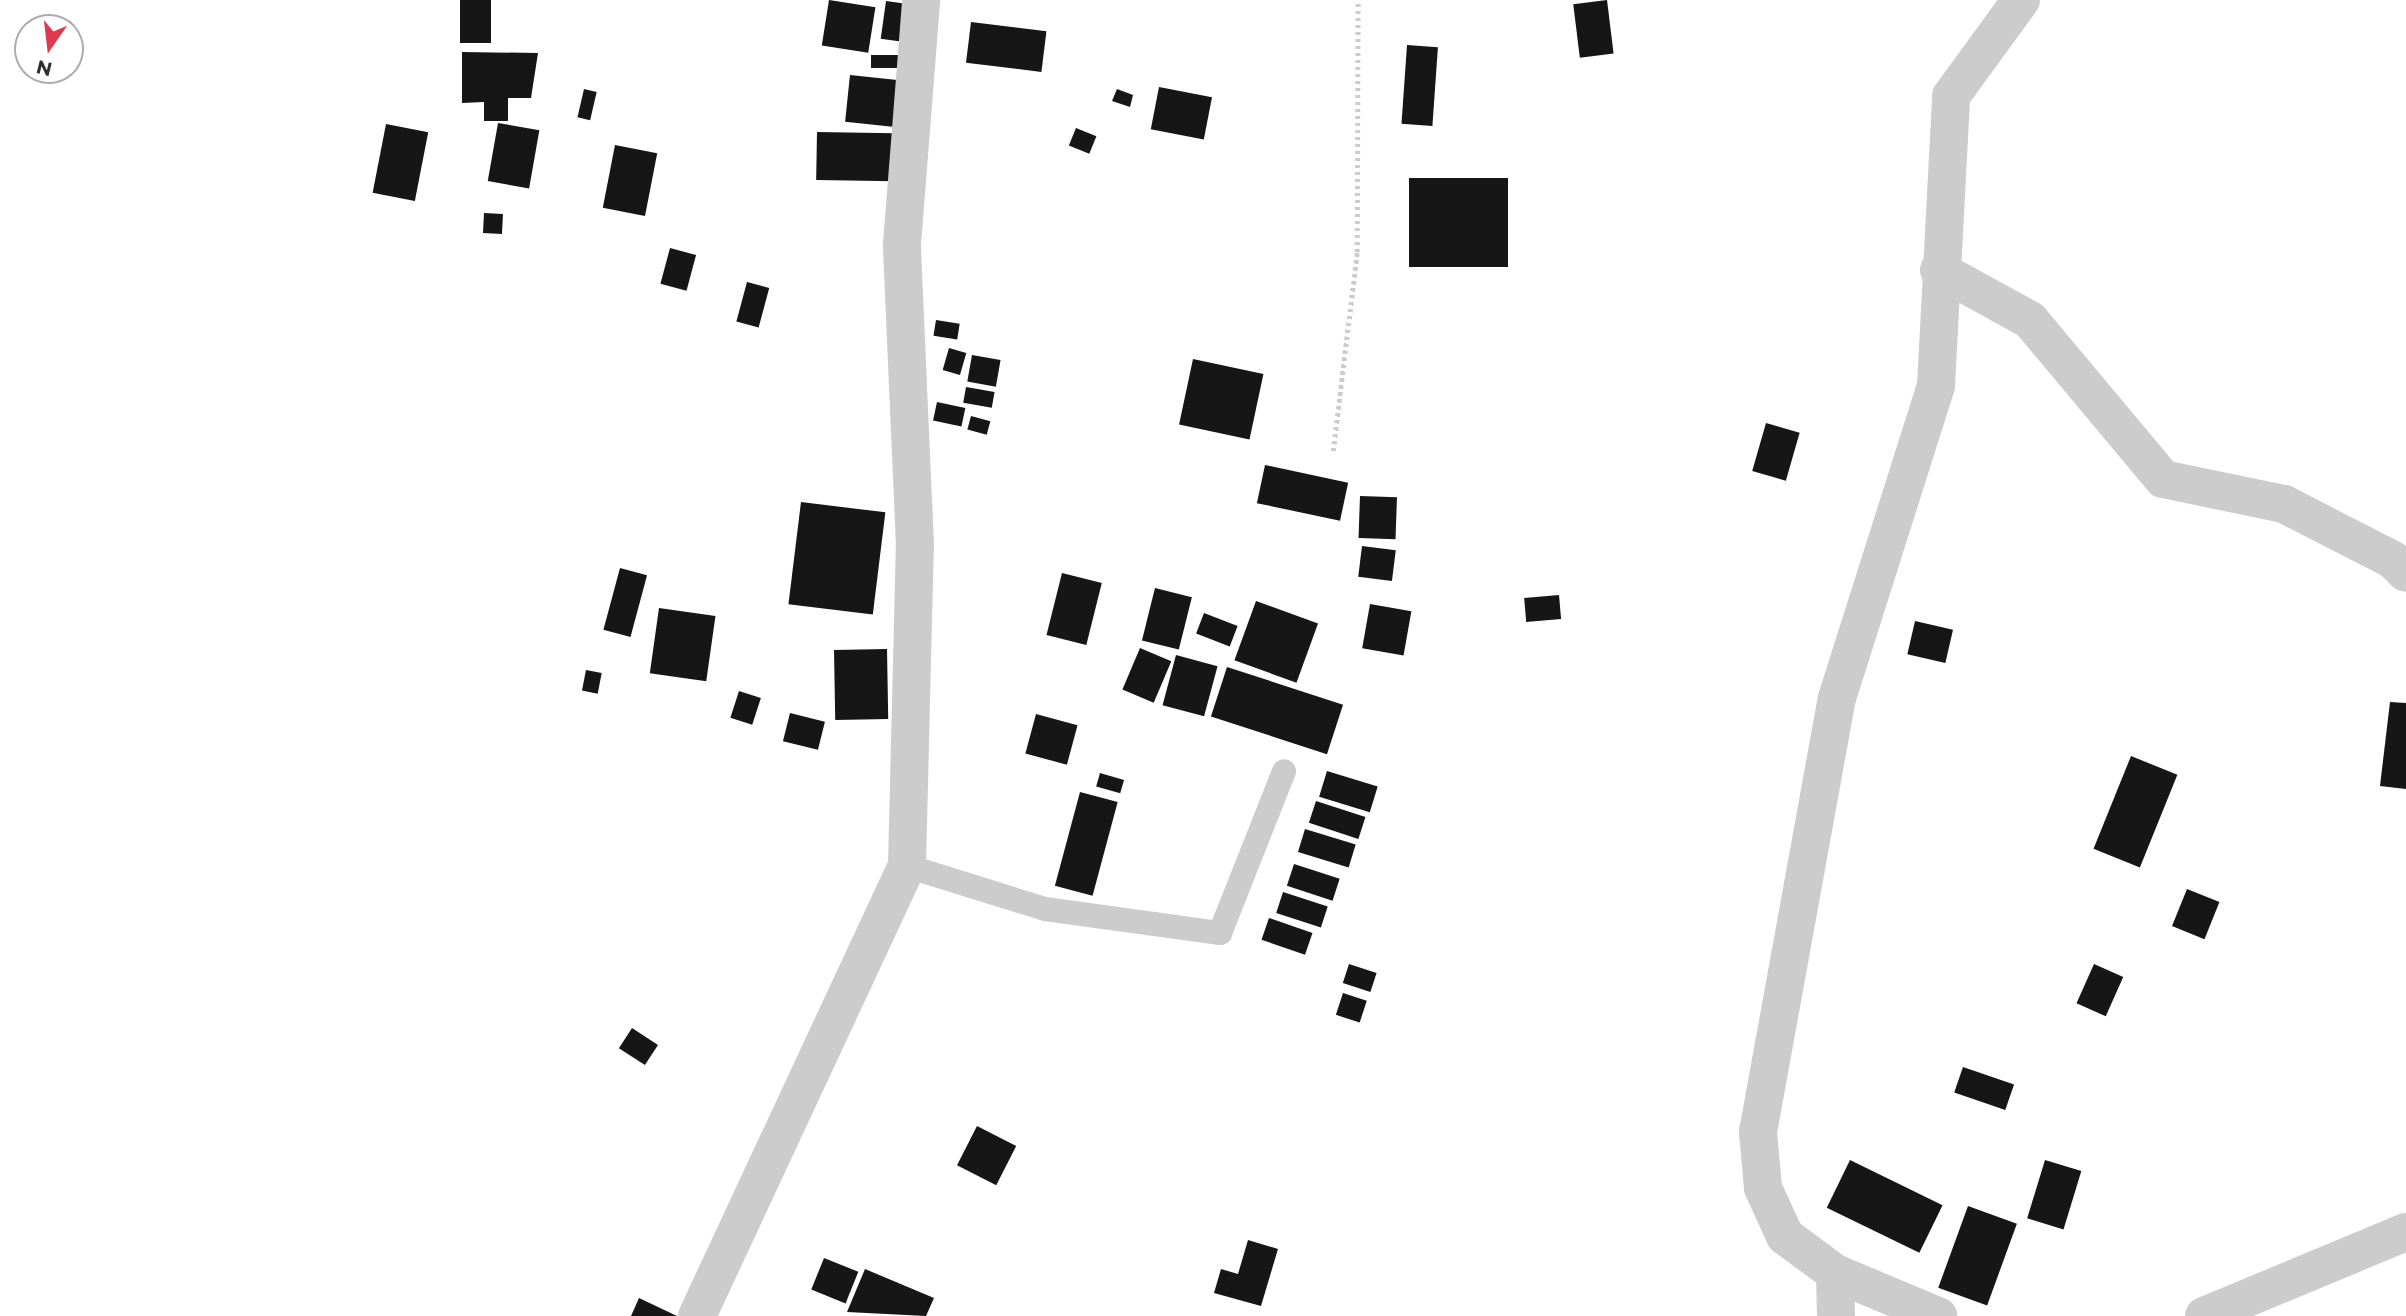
<!DOCTYPE html>
<html>
<head>
<meta charset="utf-8">
<style>
	body { margin:0 }
	#map { position:relative; width:2406px; height:1316px; overflow:hidden; background:#fff; font-family:Montserrat,sans-serif }
	div>[style] { position:absolute }
	.building>* { inset:0; background:#161616; transform-origin:0 0 }
	.path>* { height:4.5px; margin-top:-2.25px; transform-origin:0; background:repeating-linear-gradient(90deg,#ccc 0 3.5px,transparent 0 7px) }
	.lane>* { height:24px; margin:-12px; padding:0 12px; transform-origin:12px; border-radius:12px; background:#ccc }
	.street>* { height:38px; margin:-19px; padding:0 19px; transform-origin:19px; border-radius:19px; background:#ccc }
	span { translate:-50% -50%; white-space:nowrap; text-align:center; line-height:1.15; -webkit-text-stroke:7px #fff; paint-order:stroke }
	.north { position:absolute; left:14px; top:14px; width:70px; height:70px; box-sizing:border-box; background:#fff; border:2px solid #acacac; border-radius:50%; rotate:194deg; font-size:19px; font-weight:700; line-height:28px; text-align:center; color:#2f2f2f }
	.north::after { content:''; display:block; margin:auto; width:24px; height:32px; background:#dd3a50; clip-path:polygon(50% 0,100% 100%,50% 72%,0 100%) }
</style>
</head>
<body>
<div id="map">
	<div class="building">
		<div style="left:460px;top:0;width:31px;height:43px"></div>
		<div style="left:829px;top:0;width:47px;height:46px;rotate:9deg"></div>
		<div style="left:1607px;top:0;width:54px;height:34px;rotate:83deg"></div>
		<div style="left:886px;top:1px;width:22px;height:38px;rotate:8deg"></div>
		<div style="left:971px;top:22px;width:76px;height:41px;rotate:7deg"></div>
		<div style="left:1407px;top:45px;width:31px;height:79px;rotate:4deg"></div>
		<div style="clip-path:polygon(462px 52px,538px 53px,531px 98px,508px 98px,508px 121px,484px 121px,484px 102px,462px 103px)"></div>
		<div style="left:871px;top:55px;width:29px;height:13px"></div>
		<div style="left:850px;top:75px;width:50px;height:47px;rotate:6deg"></div>
		<div style="left:1159px;top:87px;width:54px;height:43px;rotate:11deg"></div>
		<div style="left:584px;top:89px;width:13px;height:29px;rotate:13deg"></div>
		<div style="clip-path:polygon(1117px 89px,1133px 95px,1130px 107px,1112px 101px)"></div>
		<div style="left:498px;top:123px;width:42px;height:59px;rotate:10deg"></div>
		<div style="left:386px;top:124px;width:43px;height:70px;rotate:11deg"></div>
		<div style="left:1076px;top:128px;width:22px;height:19px;rotate:22deg"></div>
		<div style="left:817px;top:132px;width:78px;height:48px;rotate:1deg"></div>
		<div style="left:615px;top:145px;width:43px;height:64px;rotate:11deg"></div>
		<div style="left:1409px;top:178px;width:99px;height:89px"></div>
		<div style="left:484px;top:213px;width:19px;height:20px;rotate:3deg"></div>
		<div style="left:670px;top:248px;width:27px;height:37px;rotate:15deg"></div>
		<div style="left:747px;top:282px;width:23px;height:41px;rotate:15deg"></div>
		<div style="left:936px;top:320px;width:24px;height:16px;rotate:9deg"></div>
		<div style="left:949px;top:348px;width:18px;height:23px;rotate:16deg"></div>
		<div style="left:972px;top:355px;width:29px;height:27px;rotate:10deg"></div>
		<div style="left:1193px;top:359px;width:72px;height:67px;rotate:12deg"></div>
		<div style="left:966px;top:387px;width:29px;height:16px;rotate:10deg"></div>
		<div style="left:937px;top:402px;width:29px;height:19px;rotate:12deg"></div>
		<div style="left:971px;top:416px;width:20px;height:14px;rotate:15deg"></div>
		<div style="left:1766px;top:423px;width:35px;height:50px;rotate:16deg"></div>
		<div style="left:1265px;top:465px;width:85px;height:39px;rotate:12deg"></div>
		<div style="left:1360px;top:496px;width:37px;height:42px;rotate:2deg"></div>
		<div style="left:801px;top:502px;width:85px;height:103px;rotate:7deg"></div>
		<div style="left:1362px;top:546px;width:34px;height:31px;rotate:7deg"></div>
		<div style="left:620px;top:568px;width:28px;height:64px;rotate:15deg"></div>
		<div style="left:1062px;top:573px;width:41px;height:64px;rotate:14deg"></div>
		<div style="left:1155px;top:588px;width:38px;height:54px;rotate:14deg"></div>
		<div style="left:1559px;top:595px;width:24px;height:35px;rotate:85deg"></div>
		<div style="left:1256px;top:601px;width:66px;height:63px;rotate:20deg"></div>
		<div style="left:1370px;top:604px;width:42px;height:45px;rotate:10deg"></div>
		<div style="left:659px;top:608px;width:57px;height:66px;rotate:8deg"></div>
		<div style="left:1204px;top:613px;width:36px;height:22px;rotate:21deg"></div>
		<div style="left:1915px;top:621px;width:39px;height:34px;rotate:13deg"></div>
		<div style="left:1140px;top:648px;width:34px;height:45px;rotate:23deg"></div>
		<div style="left:887px;top:649px;width:70px;height:53px;rotate:89deg"></div>
		<div style="left:1176px;top:655px;width:43px;height:52px;rotate:15deg"></div>
		<div style="left:1227px;top:667px;width:122px;height:52px;rotate:18deg"></div>
		<div style="left:586px;top:670px;width:16px;height:21px;rotate:11deg"></div>
		<div style="left:739px;top:691px;width:23px;height:28px;rotate:18deg"></div>
		<div style="clip-path:polygon(2390px 702px,2406px 703px,2406px 789px,2380px 786px)"></div>
		<div style="left:790px;top:713px;width:36px;height:29px;rotate:14deg"></div>
		<div style="left:1036px;top:714px;width:43px;height:41px;rotate:15deg"></div>
		<div style="left:2131px;top:756px;width:50px;height:100px;rotate:22deg"></div>
		<div style="left:1327px;top:771px;width:53px;height:27px;rotate:17deg"></div>
		<div style="left:1100px;top:773px;width:25px;height:14px;rotate:16deg"></div>
		<div style="left:1080px;top:792px;width:39px;height:97px;rotate:15deg"></div>
		<div style="left:1316px;top:801px;width:52px;height:23px;rotate:18deg"></div>
		<div style="left:1305px;top:829px;width:53px;height:24px;rotate:17deg"></div>
		<div style="left:1294px;top:864px;width:48px;height:23px;rotate:18deg"></div>
		<div style="left:2187px;top:889px;width:35px;height:40px;rotate:22deg"></div>
		<div style="left:1283px;top:892px;width:47px;height:22px;rotate:18deg"></div>
		<div style="left:1269px;top:918px;width:46px;height:23px;rotate:19deg"></div>
		<div style="left:1349px;top:964px;width:29px;height:20px;rotate:18deg"></div>
		<div style="left:2094px;top:964px;width:32px;height:43px;rotate:24deg"></div>
		<div style="left:1343px;top:993px;width:25px;height:23px;rotate:18deg"></div>
		<div style="left:632px;top:1028px;width:31px;height:24px;rotate:33deg"></div>
		<div style="left:1963px;top:1067px;width:54px;height:27px;rotate:19deg"></div>
		<div style="left:977px;top:1126px;width:44px;height:44px;rotate:27deg"></div>
		<div style="left:1850px;top:1160px;width:103px;height:53px;rotate:26deg"></div>
		<div style="left:2045px;top:1160px;width:38px;height:61px;rotate:17deg"></div>
		<div style="left:1968px;top:1206px;width:52px;height:87px;rotate:20deg"></div>
		<div style="clip-path:polygon(1248px 1240px,1278px 1249px,1261px 1306px,1214px 1293px,1221px 1269px,1238px 1274px)"></div>
		<div style="left:824px;top:1258px;width:37px;height:34px;rotate:22deg"></div>
		<div style="clip-path:polygon(865px 1269px,934px 1298px,926px 1316px,847px 1312px)"></div>
		<div style="clip-path:polygon(639px 1298px,677px 1316px,631px 1316px)"></div>
	</div>
	<div class="path">
		<div style="left:1333px;top:451px;width:200px;rotate:-83.1deg"></div>
		<div style="left:1357px;top:252px;width:252px;rotate:-89.8deg"></div>
	</div>
	<div class="lane">
		<div style="left:907px;top:866px;width:145px;rotate:17.3deg"></div>
		<div style="left:1045px;top:909px;width:177px;rotate:7.8deg"></div>
		<div style="left:1220px;top:933px;width:174px;rotate:-68.4deg"></div>
	</div>
	<div class="street">
		<div style="left:1939px;top:270px;width:104px;rotate:28.8deg"></div>
		<div style="left:2030px;top:320px;width:207px;rotate:50.1deg"></div>
		<div style="left:2163px;top:479px;width:124px;rotate:11.7deg"></div>
		<div style="left:2284px;top:504px;width:123px;rotate:27.2deg"></div>
		<div style="left:2393px;top:560px;width:18px;rotate:45deg"></div>
		<div style="left:1835px;top:1273px;width:112px;rotate:22.7deg"></div>
		<div style="left:697px;top:1316px;width:497px;rotate:-65deg"></div>
		<div style="left:907px;top:866px;width:320px;rotate:-88.6deg"></div>
		<div style="left:915px;top:546px;width:302px;rotate:-92.5deg"></div>
		<div style="left:902px;top:244px;width:245px;rotate:-85.5deg"></div>
		<div style="left:1836px;top:1316px;width:43px;rotate:-91.3deg"></div>
		<div style="left:1835px;top:1273px;width:62px;rotate:-143.5deg"></div>
		<div style="left:1785px;top:1236px;width:53px;rotate:-114.6deg"></div>
		<div style="left:1763px;top:1188px;width:56px;rotate:-95.1deg"></div>
		<div style="left:1758px;top:1132px;width:441px;rotate:-79.7deg"></div>
		<div style="left:1837px;top:698px;width:327px;rotate:-72.4deg"></div>
		<div style="left:1936px;top:386px;width:290px;rotate:-87deg"></div>
		<div style="left:1951px;top:96px;width:119px;rotate:-53.9deg"></div>
		<div style="left:2204px;top:1316px;width:219px;rotate:-22.6deg"></div>
	</div>
	<div class="north">N</div>
</div>
</body>
</html>
